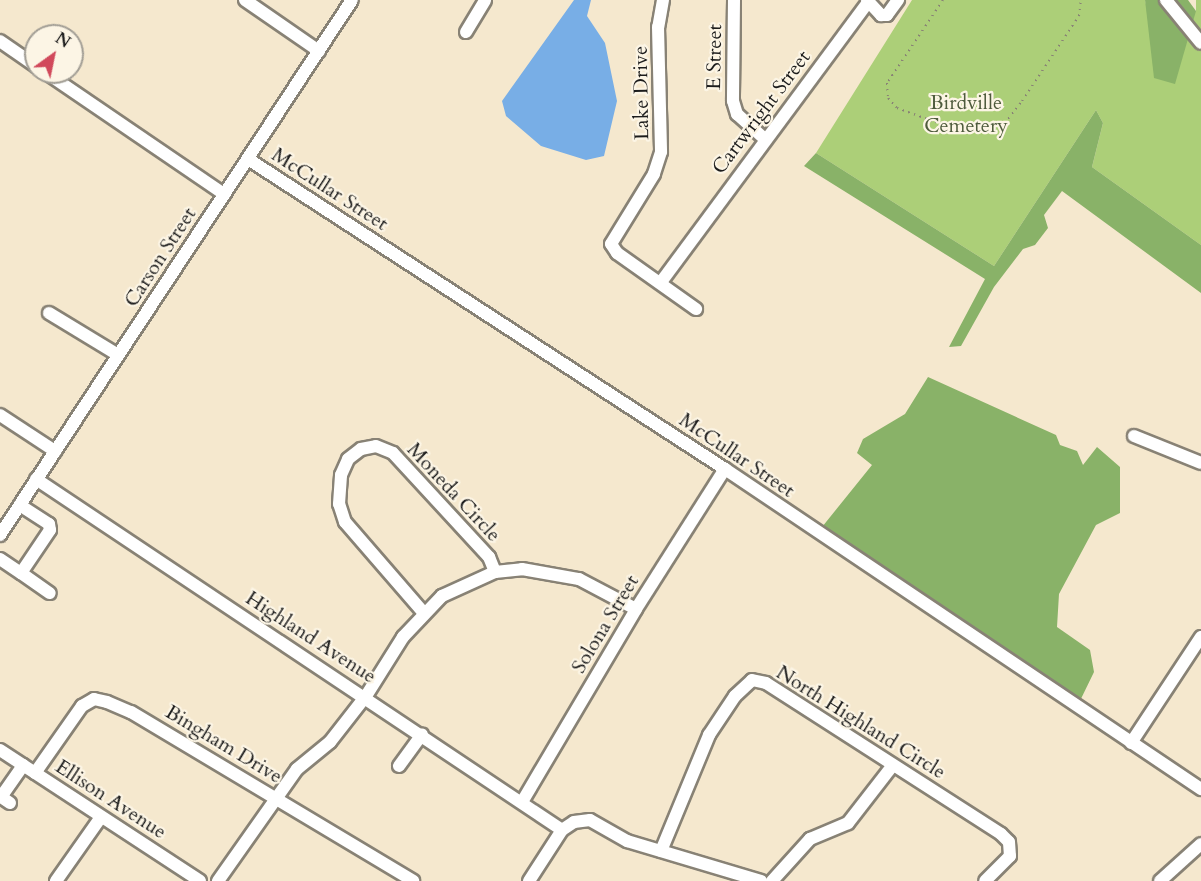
<!DOCTYPE html>
<html>
<head>
<meta charset="utf-8">
<style>
	body { margin:0 }
	#map { position:relative; width:1201px; height:881px; overflow:hidden; background:#f5e8ce; font-family:Cardo,serif }
	div>[style] { position:absolute }
	.green>* { inset:0; background:#accf78 }
	.forest>* { inset:0; background:#89b268 }
	.water>* { inset:0; background:#78aee6 }
	.path>* { height:2px; margin-top:-1px; transform-origin:0; background:repeating-linear-gradient(90deg,#888275 0 1.5px,transparent 0 6px) }
	.roads { filter:drop-shadow(2px 0 #888275) drop-shadow(-2px 0 #888275) drop-shadow(0 2px #888275) drop-shadow(0 -2px #888275) }
	.minor>* { height:12px; margin:-6px; padding:0 6px; transform-origin:6px; border-radius:6px; background:#fff }
	span { translate:-50% -50%; white-space:nowrap; text-align:center; line-height:1.15; -webkit-text-stroke:4.5px #fcf5e5; paint-order:stroke }
	.street-label { font-size:20px; color:#1c1c1c }
	.park-label { font-size:20px; color:#4e5b3c }
	.north { position:absolute; left:24px; top:24px; width:60px; height:60px; box-sizing:border-box; background:#fcf5e5; border:2px solid #a29e95; border-radius:50%; rotate:33deg; font-size:16px; font-weight:700; line-height:24px; text-align:center; color:#1c1c1c }
	.north::after { content:''; display:block; margin:auto; width:21px; height:27px; background:#d1495b; clip-path:polygon(50% 0,100% 100%,50% 72%,0 100%) }
</style>
</head>
<body>
<div id="map">
	<div class="green">
		<div style="clip-path:polygon(912px 0,1145px 0,1150px 22px,1196px 11px,1196px 0,1201px 0,1201px 245px,1092px 167px,1103px 123px,1096px 110px,994px 266px,816px 153px)"></div>
	</div>
	<div class="forest">
		<div style="clip-path:polygon(1145px 0,1188px 0,1196px 11px,1175px 84px,1154px 78px)"></div>
		<div style="clip-path:polygon(1096px 110px,1103px 123px,1092px 167px,1201px 245px,1201px 293px,1062px 191px,1044px 215px,1048px 228px,1035px 245px,1023px 249px,994px 287px,961px 346px,949px 347px,985px 279px,804px 166px,816px 153px,994px 266px)"></div>
		<div style="clip-path:polygon(928px 377px,1056px 435px,1060px 445px,1077px 451px,1083px 465px,1097px 447px,1120px 467px,1120px 513px,1096px 525px,1059px 594px,1057px 627px,1090px 650px,1094px 672px,1077px 707px,818px 532px,872px 465px,857px 453px,863px 439px,905px 414px)"></div>
	</div>
	<div class="water">
		<div style="clip-path:polygon(574px 0,591px 0,587px 16px,605px 43px,617px 101px,604px 156px,586px 160px,541px 146px,506px 116px,502px 101px)"></div>
	</div>
	<div class="path">
		<div style="left:943px;top:0;width:100px;rotate:124deg"></div>
		<div style="left:887px;top:83px;width:15px;rotate:86deg"></div>
		<div style="left:888px;top:98px;width:13px;rotate:48deg"></div>
		<div style="left:897px;top:108px;width:40px;rotate:20.2deg"></div>
		<div style="left:935px;top:122px;width:55px;rotate:10.5deg"></div>
		<div style="left:989px;top:132px;width:13px;rotate:-18deg"></div>
		<div style="left:1001px;top:128px;width:34px;rotate:-52deg"></div>
		<div style="left:1022px;top:101px;width:102px;rotate:-56.2deg"></div>
		<div style="left:1079px;top:16px;width:16px;rotate:-83deg"></div>
	</div>
	<div class="roads">
		<div class="minor">
			<div style="left:245px;top:0;width:90px;rotate:34.6deg"></div>
			<div style="left:663px;top:0;width:27px;rotate:100deg"></div>
			<div style="left:658px;top:27px;width:125px;rotate:88.6deg"></div>
			<div style="left:661px;top:152px;width:23px;rotate:108deg"></div>
			<div style="left:654px;top:174px;width:82px;rotate:121.6deg"></div>
			<div style="left:611px;top:244px;width:11px;rotate:56deg"></div>
			<div style="left:617px;top:253px;width:97px;rotate:35.3deg"></div>
			<div style="left:734px;top:0;width:101px;rotate:90.6deg"></div>
			<div style="left:733px;top:101px;width:14px;rotate:73deg"></div>
			<div style="left:737px;top:114px;width:36px;rotate:42deg"></div>
			<div style="left:867px;top:0;width:21px;rotate:47deg"></div>
			<div style="left:881px;top:15px;width:6px"></div>
			<div style="left:887px;top:15px;width:19px;rotate:-54deg"></div>
			<div style="left:1166px;top:0;width:55px;rotate:50.9deg"></div>
			<div style="left:466px;top:32px;width:37px;rotate:-59deg"></div>
			<div style="left:0;top:41px;width:44px;rotate:34.8deg"></div>
			<div style="left:45px;top:72px;width:217px;rotate:34.3deg"></div>
			<div style="left:248px;top:159px;width:569px;rotate:33.02deg"></div>
			<div style="left:725px;top:469px;width:574px;rotate:33.91deg"></div>
			<div style="left:661px;top:282px;width:348px;rotate:-53.5deg"></div>
			<div style="left:49px;top:313px;width:81px;rotate:31.3deg"></div>
			<div style="left:0;top:415px;width:66px;rotate:33.2deg"></div>
			<div style="left:1134px;top:436px;width:72px;rotate:21.9deg"></div>
			<div style="left:36px;top:479px;width:632px;rotate:33.72deg"></div>
			<div style="left:0;top:535px;width:640px;rotate:-56.66deg"></div>
			<div style="left:0;top:559px;width:25px;rotate:34deg"></div>
			<div style="left:21px;top:573px;width:52px;rotate:-56deg"></div>
			<div style="left:50px;top:530px;width:6px;rotate:-99deg"></div>
			<div style="left:49px;top:524px;width:35px;rotate:-147deg"></div>
			<div style="left:21px;top:573px;width:35px;rotate:35deg"></div>
			<div style="left:423px;top:612px;width:119px;rotate:-130.9deg"></div>
			<div style="left:345px;top:522px;width:19px;rotate:-108deg"></div>
			<div style="left:339px;top:504px;width:29px;rotate:-86deg"></div>
			<div style="left:341px;top:475px;width:17px;rotate:-66deg"></div>
			<div style="left:348px;top:459px;width:16px;rotate:-38deg"></div>
			<div style="left:361px;top:449px;width:15px;rotate:-11deg"></div>
			<div style="left:376px;top:446px;width:18px;rotate:22deg"></div>
			<div style="left:393px;top:453px;width:142px;rotate:47.3deg"></div>
			<div style="left:489px;top:557px;width:16px;rotate:68deg"></div>
			<div style="left:1131px;top:743px;width:127px;rotate:-56.6deg"></div>
			<div style="left:0;top:750px;width:239px;rotate:33.2deg"></div>
			<div style="left:399px;top:766px;width:39px;rotate:-54deg"></div>
			<div style="left:35px;top:773px;width:82px;rotate:-55deg"></div>
			<div style="left:82px;top:706px;width:14px;rotate:-30deg"></div>
			<div style="left:94px;top:699px;width:13px;rotate:13deg"></div>
			<div style="left:107px;top:702px;width:26px;rotate:23deg"></div>
			<div style="left:131px;top:712px;width:329px;rotate:30.9deg"></div>
			<div style="left:522px;top:802px;width:224px;rotate:-59.4deg"></div>
			<div style="left:636px;top:609px;width:166px;rotate:-57.6deg"></div>
			<div style="left:10px;top:803px;width:11px;rotate:-146deg"></div>
			<div style="left:1px;top:797px;width:39px;rotate:-55deg"></div>
			<div style="left:661px;top:851px;width:126px;rotate:-67.5deg"></div>
			<div style="left:709px;top:735px;width:47px;rotate:-56.3deg"></div>
			<div style="left:735px;top:696px;width:23px;rotate:-43deg"></div>
			<div style="left:752px;top:680px;width:14px;rotate:12deg"></div>
			<div style="left:766px;top:683px;width:279px;rotate:32.7deg"></div>
			<div style="left:1001px;top:834px;width:11px;rotate:45deg"></div>
			<div style="left:1009px;top:842px;width:14px;rotate:86deg"></div>
			<div style="left:1010px;top:856px;width:35px;rotate:135deg"></div>
			<div style="left:56px;top:881px;width:78px;rotate:-54.9deg"></div>
			<div style="left:218px;top:881px;width:137px;rotate:-54.8deg"></div>
			<div style="left:297px;top:769px;width:43px;rotate:-39.3deg"></div>
			<div style="left:330px;top:742px;width:58px;rotate:-52deg"></div>
			<div style="left:366px;top:696px;width:70px;rotate:-57.9deg"></div>
			<div style="left:403px;top:637px;width:57px;rotate:-46.4deg"></div>
			<div style="left:442px;top:596px;width:58px;rotate:-24.4deg"></div>
			<div style="left:495px;top:572px;width:27px;rotate:-6deg"></div>
			<div style="left:522px;top:569px;width:58px;rotate:10deg"></div>
			<div style="left:579px;top:579px;width:64px;rotate:27.8deg"></div>
			<div style="left:529px;top:881px;width:61px;rotate:-57.1deg"></div>
			<div style="left:562px;top:830px;width:14px;rotate:-34deg"></div>
			<div style="left:574px;top:822px;width:16px;rotate:-7deg"></div>
			<div style="left:590px;top:820px;width:43px;rotate:29.6deg"></div>
			<div style="left:627px;top:841px;width:140px;rotate:16.6deg"></div>
			<div style="left:772px;top:881px;width:57px;rotate:-47.9deg"></div>
			<div style="left:810px;top:839px;width:41px;rotate:-22.8deg"></div>
			<div style="left:848px;top:823px;width:73px;rotate:-52.2deg"></div>
			<div style="left:1160px;top:881px;width:55px;rotate:-42.1deg"></div>
		</div>
	</div>
	<div class="street-label">
		<span style="left:714px;top:57px;rotate:-89deg">E Street</span>
		<span style="left:641px;top:93px;rotate:-91deg">Lake Drive</span>
		<span style="left:761px;top:112px;rotate:-53deg">Cartwright Street</span>
		<span style="left:330px;top:189px;rotate:33deg">McCullar Street</span>
		<span style="left:160px;top:257px;rotate:-57deg">Carson Street</span>
		<span style="left:737px;top:455px;rotate:34deg">McCullar Street</span>
		<span style="left:454px;top:492px;rotate:47deg">Moneda Circle</span>
		<span style="left:605px;top:624px;rotate:-59deg">Solona Street</span>
		<span style="left:311px;top:637px;rotate:33deg">Highland Avenue</span>
		<span style="left:861px;top:722px;rotate:32deg">North Highland Circle</span>
		<span style="left:224px;top:744px;rotate:31deg">Bingham Drive</span>
		<span style="left:111px;top:799px;rotate:33deg">Ellison Avenue</span>
	</div>
	<div class="park-label">
		<span style="left:966px;top:114px">Birdville<br>Cemetery</span>
	</div>
	<div class="north">N</div>
</div>
</body>
</html>
